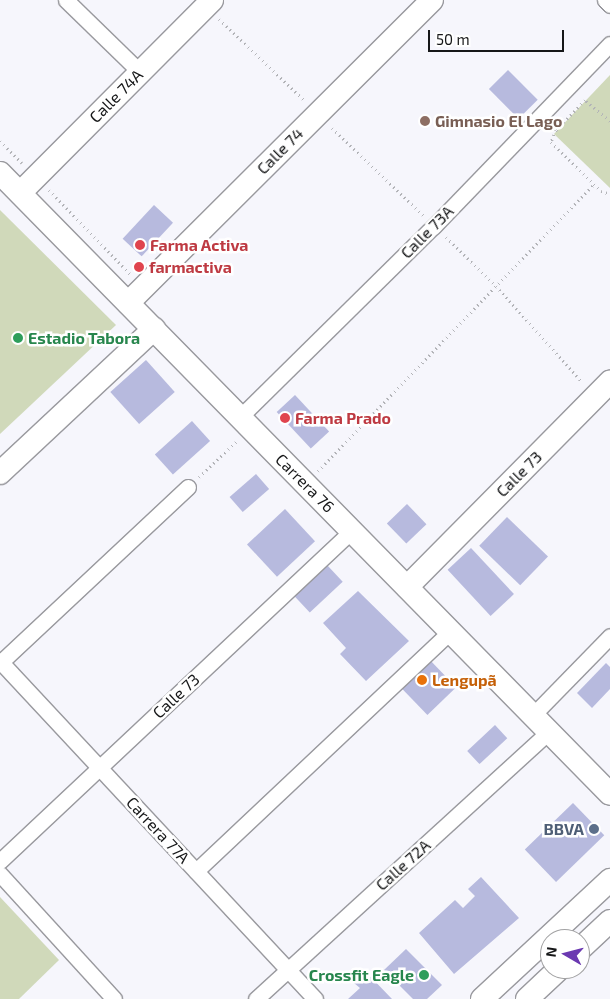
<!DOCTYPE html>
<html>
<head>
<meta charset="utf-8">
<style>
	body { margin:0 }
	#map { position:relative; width:610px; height:999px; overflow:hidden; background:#f6f6fc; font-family:"Exo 2",sans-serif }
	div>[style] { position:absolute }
	.green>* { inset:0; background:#d0d9ba }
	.building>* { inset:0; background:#b7bade; transform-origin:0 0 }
	.path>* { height:3px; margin-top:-1.5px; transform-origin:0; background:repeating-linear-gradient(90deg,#b2b3b7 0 1px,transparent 0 5px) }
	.roads { filter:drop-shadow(1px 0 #99999e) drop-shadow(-1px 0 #99999e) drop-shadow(0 1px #99999e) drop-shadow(0 -1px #99999e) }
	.street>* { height:15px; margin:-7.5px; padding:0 7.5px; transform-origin:7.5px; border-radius:7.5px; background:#fff }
	.secondary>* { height:22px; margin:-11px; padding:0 11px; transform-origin:11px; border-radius:11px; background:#fff }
	.dots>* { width:14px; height:14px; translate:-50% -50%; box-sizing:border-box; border:2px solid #fff; border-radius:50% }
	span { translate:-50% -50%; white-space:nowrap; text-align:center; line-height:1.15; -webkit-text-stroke:5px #fff; paint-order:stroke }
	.street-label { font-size:16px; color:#161718 }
	.education-label { font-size:16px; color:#785e54; font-weight:700 }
	.left { translate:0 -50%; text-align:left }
	.health-label { font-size:16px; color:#be3a42; font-weight:700 }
	.leisure-label { font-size:16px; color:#27864d; font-weight:700 }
	.right { translate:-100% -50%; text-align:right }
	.food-label { font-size:16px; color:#c56008; font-weight:700 }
	.service-label { font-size:16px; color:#4e5e75; font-weight:700 }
	.north { position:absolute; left:540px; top:929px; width:50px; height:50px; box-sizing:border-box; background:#fff; border:1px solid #a2a2a3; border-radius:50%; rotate:278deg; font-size:14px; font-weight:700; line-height:20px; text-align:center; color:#161718 }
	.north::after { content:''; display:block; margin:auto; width:18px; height:22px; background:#6b39b1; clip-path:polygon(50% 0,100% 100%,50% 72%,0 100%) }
	.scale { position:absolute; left:428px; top:30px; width:136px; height:22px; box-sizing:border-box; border:2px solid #161718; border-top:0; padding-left:6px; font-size:15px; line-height:18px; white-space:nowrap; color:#161718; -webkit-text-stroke:4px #fff; paint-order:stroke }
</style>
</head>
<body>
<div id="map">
	<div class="green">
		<div style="clip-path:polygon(610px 75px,610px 188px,554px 134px)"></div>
		<div style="clip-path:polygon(0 210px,116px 325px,0 434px)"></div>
		<div style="clip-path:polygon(0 897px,59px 960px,19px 999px,0 999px)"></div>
	</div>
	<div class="building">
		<div style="left:508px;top:70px;width:42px;height:27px;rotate:45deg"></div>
		<div style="left:154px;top:205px;width:26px;height:46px;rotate:43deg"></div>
		<div style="left:146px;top:360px;width:43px;height:48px;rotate:48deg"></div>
		<div style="left:295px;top:395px;width:50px;height:25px;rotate:47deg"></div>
		<div style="left:192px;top:421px;width:27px;height:50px;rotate:48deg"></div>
		<div style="left:256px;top:474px;width:20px;height:35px;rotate:49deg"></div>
		<div style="left:407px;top:504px;width:28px;height:28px;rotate:46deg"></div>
		<div style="left:285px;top:509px;width:44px;height:52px;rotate:47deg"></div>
		<div style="left:507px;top:517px;width:57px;height:40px;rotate:44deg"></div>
		<div style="left:471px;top:548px;width:63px;height:32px;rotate:47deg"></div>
		<div style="left:327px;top:565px;width:23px;height:45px;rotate:47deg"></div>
		<div style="clip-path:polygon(358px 591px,409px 641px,366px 681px,340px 654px,346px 648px,323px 623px)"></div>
		<div style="left:427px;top:657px;width:42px;height:40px;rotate:46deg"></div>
		<div style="clip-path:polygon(606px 663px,610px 667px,610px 689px,592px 708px,577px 693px)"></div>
		<div style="left:495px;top:725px;width:18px;height:38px;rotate:47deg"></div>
		<div style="left:573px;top:803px;width:45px;height:67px;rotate:46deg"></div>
		<div style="clip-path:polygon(481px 877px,519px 918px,454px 974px,419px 933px,455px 900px,463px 908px,475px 896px,468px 889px)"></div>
		<div style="clip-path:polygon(406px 949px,442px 985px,427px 999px,413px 999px,384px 970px)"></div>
		<div style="clip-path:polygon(366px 972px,392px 999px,348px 999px,360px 988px,354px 983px)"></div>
	</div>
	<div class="path">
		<div style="left:219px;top:19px;width:119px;rotate:43.6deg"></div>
		<div style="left:610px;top:121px;width:33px;rotate:-140deg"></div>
		<div style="left:585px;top:100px;width:42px;rotate:134deg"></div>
		<div style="left:556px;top:130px;width:13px;rotate:113deg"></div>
		<div style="left:551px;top:142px;width:70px;rotate:44.4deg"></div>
		<div style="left:601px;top:191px;width:9px;rotate:18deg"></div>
		<div style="left:332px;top:128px;width:126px;rotate:43.7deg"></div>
		<div style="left:0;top:141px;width:31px;rotate:45deg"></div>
		<div style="left:49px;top:190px;width:117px;rotate:46deg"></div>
		<div style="left:446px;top:237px;width:70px;rotate:44.4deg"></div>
		<div style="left:496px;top:286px;width:129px;rotate:48.1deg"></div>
		<div style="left:318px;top:471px;width:400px;rotate:-46.1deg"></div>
		<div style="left:199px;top:477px;width:52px;rotate:-43.5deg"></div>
	</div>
	<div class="roads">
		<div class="street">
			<div style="left:66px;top:0;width:103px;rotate:44.2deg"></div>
			<div style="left:605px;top:0;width:7px;rotate:45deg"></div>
			<div style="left:240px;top:417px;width:272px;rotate:-44.6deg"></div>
			<div style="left:434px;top:226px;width:253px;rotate:-46deg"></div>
			<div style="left:0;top:661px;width:462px;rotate:47deg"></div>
			<div style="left:1px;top:662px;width:256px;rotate:-43.1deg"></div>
			<div style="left:533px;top:715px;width:110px;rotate:-45.7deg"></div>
			<div style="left:0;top:861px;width:483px;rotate:-43.2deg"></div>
			<div style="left:196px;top:871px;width:350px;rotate:-43.3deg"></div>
			<div style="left:0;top:874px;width:169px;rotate:47.6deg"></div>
			<div style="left:256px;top:999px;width:397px;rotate:-42.4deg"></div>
		</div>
		<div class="secondary">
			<div style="left:0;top:173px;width:870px;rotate:45.51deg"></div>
			<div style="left:20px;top:193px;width:272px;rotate:-45.1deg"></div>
			<div style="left:128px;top:303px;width:429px;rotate:-44.9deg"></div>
			<div style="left:0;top:473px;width:211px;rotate:-43.1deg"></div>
			<div style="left:407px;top:587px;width:289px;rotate:-45.3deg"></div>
			<div style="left:580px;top:949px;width:41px;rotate:-43deg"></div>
			<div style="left:482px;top:999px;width:175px;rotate:-42.9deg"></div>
			<div style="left:527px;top:999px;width:44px;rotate:-43.2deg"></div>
		</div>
	</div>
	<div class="dots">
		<div style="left:425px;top:121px;background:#8d6e63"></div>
		<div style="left:140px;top:245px;background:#e0444e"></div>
		<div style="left:139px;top:267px;background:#e0444e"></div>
		<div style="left:18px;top:338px;background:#2e9e5b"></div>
		<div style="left:285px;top:418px;background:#e0444e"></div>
		<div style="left:422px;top:680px;background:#e8710a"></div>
		<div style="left:594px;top:829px;background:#5c6f8a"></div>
		<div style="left:424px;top:975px;background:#2e9e5b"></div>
	</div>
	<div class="street-label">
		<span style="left:116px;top:96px;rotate:-45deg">Calle 74A</span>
		<span style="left:280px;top:151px;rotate:-45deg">Calle 74</span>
		<span style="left:427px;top:232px;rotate:-45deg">Calle 73A</span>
		<span style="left:519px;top:474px;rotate:-45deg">Calle 73</span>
		<span style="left:305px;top:483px;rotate:45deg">Carrera 76</span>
		<span style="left:176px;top:696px;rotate:-43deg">Calle 73</span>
		<span style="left:158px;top:830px;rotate:47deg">Carrera 77A</span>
		<span style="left:403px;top:865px;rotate:-42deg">Calle 72A</span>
	</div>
	<div class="education-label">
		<span class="left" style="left:435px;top:121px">Gimnasio El Lago</span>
	</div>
	<div class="health-label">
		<span class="left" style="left:150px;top:245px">Farma Activa</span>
		<span class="left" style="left:149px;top:267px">farmactiva</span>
		<span class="left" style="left:295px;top:418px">Farma Prado</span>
	</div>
	<div class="leisure-label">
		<span class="left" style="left:28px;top:338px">Estadio Tabora</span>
		<span class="right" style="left:414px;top:975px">Crossfit Eagle</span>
	</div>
	<div class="food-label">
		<span class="left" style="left:432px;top:680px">Lengupã</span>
	</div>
	<div class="service-label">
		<span class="right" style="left:584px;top:829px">BBVA</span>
	</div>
	<div class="north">N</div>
	<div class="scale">50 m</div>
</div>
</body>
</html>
